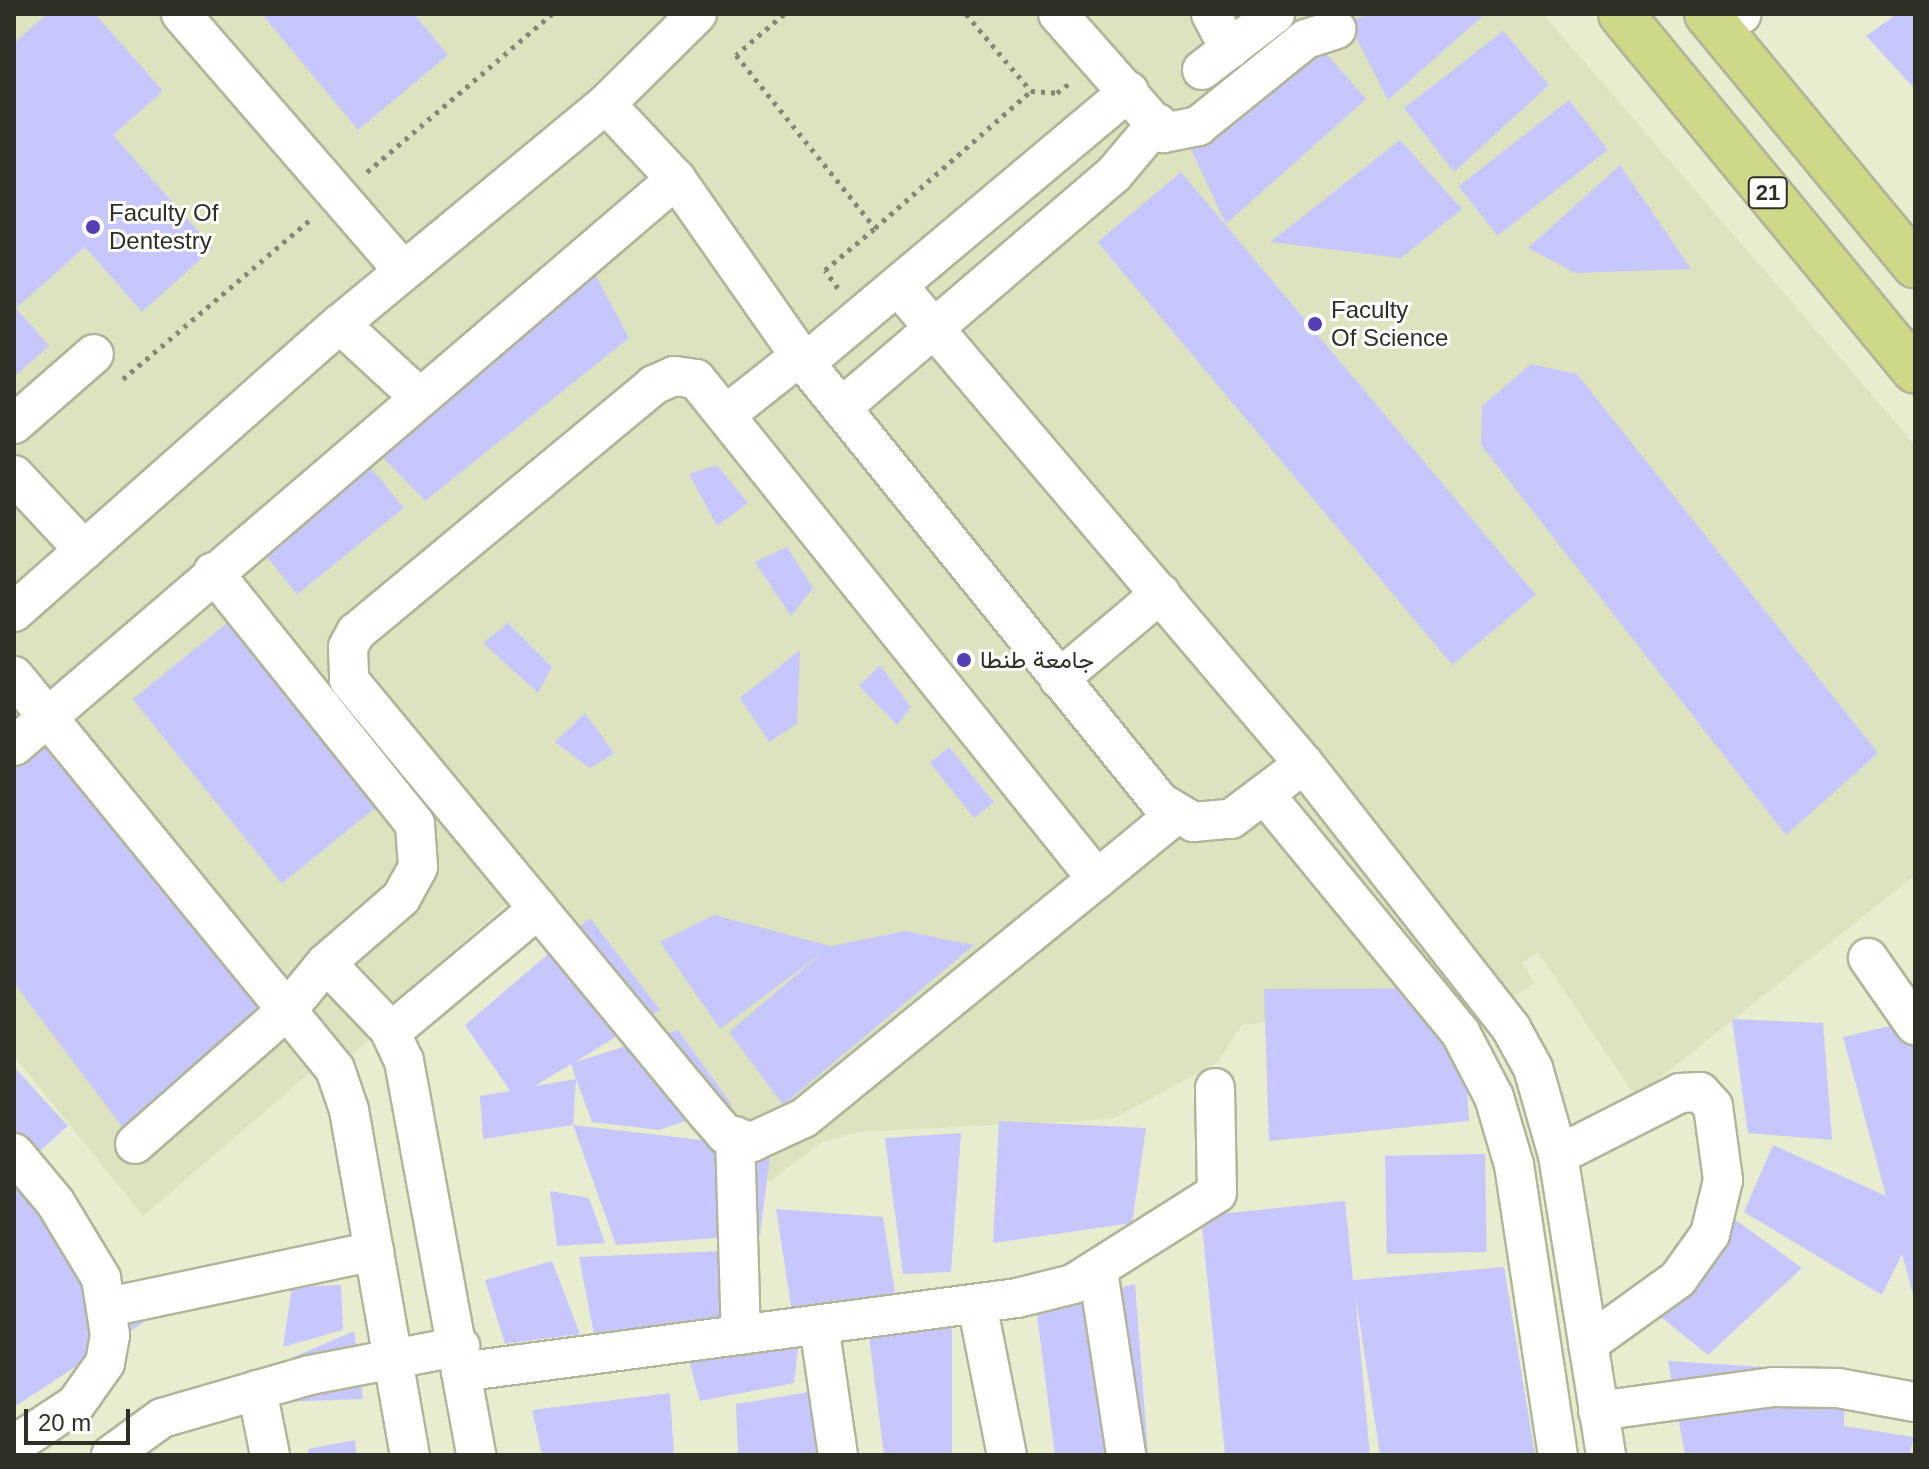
<!DOCTYPE html>
<html>
<head>
<meta charset="utf-8">
<style>
	body { margin:0 }
	#map { position:relative; width:1929px; height:1469px; overflow:hidden; background:#e8edcf; font-family:Arial,Vazirmatn,sans-serif }
	div>[style] { position:absolute }
	.built>* { inset:0; background:#dde3be }
	.building>* { inset:0; background:#c7c6fd; transform-origin:0 0 }
	.path>* { height:5px; margin-top:-2.5px; transform-origin:0; background:repeating-linear-gradient(90deg,#858874 0 4px,transparent 0 10px) }
	.roads { filter:drop-shadow(2px 0 #b1b599) drop-shadow(-2px 0 #b1b599) drop-shadow(0 2px #b1b599) drop-shadow(0 -2px #b1b599) }
	.minor>* { height:38px; margin:-19px; padding:0 19px; transform-origin:19px; border-radius:19px; background:#fff }
	.highway>* { height:44px; margin:-22px; padding:0 22px; transform-origin:22px; border-radius:22px; background:#ced887 }
	.dots>* { width:22px; height:22px; translate:-50% -50%; box-sizing:border-box; border:4px solid #fff; border-radius:50% }
	span { translate:-50% -50%; white-space:nowrap; text-align:center; line-height:1.15; -webkit-text-stroke:6px #fff; paint-order:stroke }
	.shield-label span { padding:2px 6px; background:#fff; border:2px solid; border-radius:6px; -webkit-text-stroke-width:0 }
	.shield-label { font-size:22px; color:#2f3025; font-weight:700 }
	.poi-label { font-size:24px; color:#2f3025 }
	.left { translate:0 -50%; text-align:left }
	.frame { position:absolute; inset:0; border:16px solid #2f3025; pointer-events:none }
	.scale { position:absolute; left:24px; top:1409px; width:106px; height:36px; box-sizing:border-box; border:4px solid #2f3025; border-top:0; padding-left:10px; font-size:24px; line-height:28px; white-space:nowrap; color:#2f3025; -webkit-text-stroke:6px #fff; paint-order:stroke }
</style>
</head>
<body>
<div id="map">
	<div class="built">
		<div style="clip-path:polygon(14px 14px,1543px 14px,1915px 445px,1915px 875px,1636px 1097px,1538px 952px,1522px 963px,1535px 983px,1455px 1036px,1322px 1016px,1242px 1025px,1217px 1063px,1112px 1119px,859px 1132px,822px 1142px,769px 1182px,732px 1129px,522px 890px,387px 1009px,394px 1019px,323px 1078px,313px 1070px,143px 1216px,14px 1056px)"></div>
	</div>
	<div class="building">
		<div style="clip-path:polygon(47px 14px,95px 14px,163px 91px,113px 135px,213px 248px,142px 312px,85px 247px,16px 308px,49px 346px,14px 377px,14px 43px)"></div>
		<div style="clip-path:polygon(262px 14px,414px 14px,448px 55px,358px 130px)"></div>
		<div style="clip-path:polygon(1366px 14px,1485px 14px,1388px 100px,1349px 23px)"></div>
		<div style="clip-path:polygon(1897px 14px,1915px 14px,1915px 89px,1866px 36px)"></div>
		<div style="clip-path:polygon(1305px 29px,1366px 99px,1226px 224px,1188px 143px)"></div>
		<div style="clip-path:polygon(1503px 31px,1549px 85px,1454px 172px,1404px 108px)"></div>
		<div style="left:1569px;top:100px;width:63px;height:140px;rotate:52deg"></div>
		<div style="clip-path:polygon(1400px 140px,1462px 209px,1401px 258px,1270px 242px)"></div>
		<div style="clip-path:polygon(1620px 165px,1691px 269px,1575px 273px,1528px 248px)"></div>
		<div style="left:1181px;top:172px;width:552px;height:109px;rotate:50deg"></div>
		<div style="clip-path:polygon(588px 261px,629px 338px,425px 501px,371px 445px)"></div>
		<div style="clip-path:polygon(1531px 364px,1577px 374px,1878px 753px,1786px 835px,1481px 445px,1482px 406px)"></div>
		<div style="left:364px;top:459px;width:63px;height:137px;rotate:51deg"></div>
		<div style="clip-path:polygon(717px 465px,748px 503px,717px 526px,689px 474px)"></div>
		<div style="clip-path:polygon(787px 547px,813px 588px,791px 616px,755px 562px)"></div>
		<div style="left:243px;top:610px;width:237px;height:142px;rotate:51deg"></div>
		<div style="clip-path:polygon(508px 623px,552px 667px,538px 693px,483px 643px)"></div>
		<div style="clip-path:polygon(800px 650px,797px 724px,769px 742px,740px 698px)"></div>
		<div style="clip-path:polygon(880px 665px,911px 707px,897px 725px,859px 686px)"></div>
		<div style="clip-path:polygon(585px 713px,614px 753px,590px 768px,555px 742px)"></div>
		<div style="clip-path:polygon(50px 722px,289px 1008px,135px 1144px,14px 983px,14px 752px)"></div>
		<div style="left:949px;top:747px;width:71px;height:25px;rotate:51deg"></div>
		<div style="clip-path:polygon(714px 915px,831px 946px,905px 931px,974px 945px,783px 1105px,729px 1032px,822px 953px,720px 1029px,660px 942px)"></div>
		<div style="clip-path:polygon(evenodd,590px 918px,660px 1010px,575px 1062px,678px 1030px,732px 1105px,659px 1130px,592px 1122px,576px 1079px,573px 1125px,771px 1148px,760px 1235px,616px 1245px,573px 1125px,483px 1139px,480px 1096px,510px 1091px,465px 1025px,590px 918px,571px 1064px,576px 1079px,535px 1086px,571px 1064px)"></div>
		<div style="clip-path:polygon(1461px 988px,1469px 1121px,1269px 1141px,1264px 989px)"></div>
		<div style="clip-path:polygon(1732px 1019px,1823px 1023px,1832px 1140px,1748px 1133px)"></div>
		<div style="clip-path:polygon(1915px 1020px,1915px 1297px,1914px 1298px,1902px 1254px,1882px 1295px,1744px 1212px,1773px 1145px,1886px 1196px,1843px 1037px)"></div>
		<div style="clip-path:polygon(14px 1067px,68px 1126px,14px 1174px)"></div>
		<div style="clip-path:polygon(999px 1121px,1146px 1128px,1132px 1223px,993px 1243px)"></div>
		<div style="clip-path:polygon(961px 1133px,951px 1272px,903px 1274px,885px 1138px)"></div>
		<div style="left:1485px;top:1154px;width:98px;height:100px;rotate:89deg"></div>
		<div style="clip-path:polygon(22px 1177px,144px 1322px,14px 1407px,14px 1186px)"></div>
		<div style="clip-path:polygon(550px 1191px,589px 1198px,605px 1243px,557px 1246px)"></div>
		<div style="clip-path:polygon(1345px 1201px,1353px 1280px,1504px 1267px,1535px 1455px,1380px 1455px,1355px 1292px,1370px 1455px,1225px 1455px,1201px 1216px)"></div>
		<div style="clip-path:polygon(776px 1209px,883px 1217px,895px 1293px,792px 1312px)"></div>
		<div style="clip-path:polygon(1726px 1213px,1802px 1268px,1708px 1355px,1662px 1318px)"></div>
		<div style="clip-path:polygon(747px 1250px,727px 1326px,595px 1340px,579px 1257px)"></div>
		<div style="clip-path:polygon(552px 1261px,580px 1334px,505px 1344px,485px 1280px)"></div>
		<div style="clip-path:polygon(1135px 1284px,1148px 1455px,1055px 1455px,1036px 1307px)"></div>
		<div style="clip-path:polygon(341px 1285px,343px 1330px,283px 1347px,292px 1287px)"></div>
		<div style="clip-path:polygon(952px 1328px,952px 1455px,884px 1455px,869px 1336px)"></div>
		<div style="clip-path:polygon(354px 1331px,363px 1399px,278px 1402px,275px 1365px)"></div>
		<div style="clip-path:polygon(799px 1339px,794px 1383px,700px 1401px,688px 1357px)"></div>
		<div style="clip-path:polygon(1668px 1361px,1845px 1372px,1844px 1426px,1914px 1437px,1909px 1455px,1685px 1455px)"></div>
		<div style="clip-path:polygon(815px 1391px,818px 1455px,738px 1455px,736px 1404px)"></div>
		<div style="clip-path:polygon(670px 1393px,674px 1455px,542px 1455px,532px 1410px)"></div>
		<div style="clip-path:polygon(355px 1440px,356px 1455px,308px 1455px,308px 1449px)"></div>
	</div>
	<div class="path">
		<div style="left:784px;top:14px;width:63px;rotate:139.5deg"></div>
		<div style="left:736px;top:55px;width:222px;rotate:51.2deg"></div>
		<div style="left:875px;top:228px;width:208px;rotate:-41.3deg"></div>
		<div style="left:966px;top:14px;width:101px;rotate:49.8deg"></div>
		<div style="left:1031px;top:91px;width:26px;rotate:4deg"></div>
		<div style="left:1057px;top:93px;width:16px;rotate:-38deg"></div>
		<div style="left:367px;top:172px;width:243px;rotate:-40.5deg"></div>
		<div style="left:838px;top:288px;width:22px;rotate:-126deg"></div>
		<div style="left:825px;top:270px;width:65px;rotate:-40deg"></div>
		<div style="left:123px;top:379px;width:245px;rotate:-40.4deg"></div>
	</div>
	<div class="roads">
		<div class="minor">
			<div style="left:181px;top:14px;width:340px;rotate:49.1deg"></div>
			<div style="left:1058px;top:14px;width:159px;rotate:48.6deg"></div>
			<div style="left:1163px;top:133px;width:36px;rotate:-11deg"></div>
			<div style="left:1198px;top:126px;width:139px;rotate:-38.9deg"></div>
			<div style="left:1306px;top:39px;width:32px;rotate:-18deg"></div>
			<div style="left:1211px;top:14px;width:40px;rotate:62deg"></div>
			<div style="left:1714px;top:23px;width:29px;rotate:-18deg"></div>
			<div style="left:1202px;top:70px;width:92px;rotate:-37.5deg"></div>
			<div style="left:606px;top:104px;width:103px;rotate:47deg"></div>
			<div style="left:676px;top:179px;width:225px;rotate:55deg"></div>
			<div style="left:805px;top:363px;width:565px;rotate:51.04deg"></div>
			<div style="left:1160px;top:802px;width:39px;rotate:31deg"></div>
			<div style="left:1193px;top:822px;width:38px;rotate:-5deg"></div>
			<div style="left:1231px;top:819px;width:91px;rotate:-37deg"></div>
			<div style="left:898px;top:286px;width:627px;rotate:49.66deg"></div>
			<div style="left:1304px;top:764px;width:335px;rotate:51.9deg"></div>
			<div style="left:1511px;top:1028px;width:46px;rotate:61.2deg"></div>
			<div style="left:1533px;top:1068px;width:91px;rotate:74deg"></div>
			<div style="left:1558px;top:1155px;width:304px;rotate:80.9deg"></div>
			<div style="left:340px;top:324px;width:108px;rotate:42.7deg"></div>
			<div style="left:805px;top:363px;width:423px;rotate:-40deg"></div>
			<div style="left:841px;top:408px;width:360px;rotate:-40.6deg"></div>
			<div style="left:1114px;top:174px;width:67px;rotate:-49.9deg"></div>
			<div style="left:728px;top:413px;width:92px;rotate:-38.4deg"></div>
			<div style="left:14px;top:424px;width:106px;rotate:-41.2deg"></div>
			<div style="left:14px;top:475px;width:103px;rotate:47deg"></div>
			<div style="left:14px;top:612px;width:435px;rotate:-41.5deg"></div>
			<div style="left:340px;top:324px;width:345px;rotate:-39.6deg"></div>
			<div style="left:606px;top:104px;width:128px;rotate:-44.7deg"></div>
			<div style="left:14px;top:676px;width:507px;rotate:50.76deg"></div>
			<div style="left:335px;top:1069px;width:43px;rotate:71.1deg"></div>
			<div style="left:349px;top:1110px;width:350px;rotate:80deg"></div>
			<div style="left:1059px;top:679px;width:133px;rotate:-40.1deg"></div>
			<div style="left:14px;top:746px;width:872px;rotate:-40.58deg"></div>
			<div style="left:1266px;top:796px;width:306px;rotate:50.6deg"></div>
			<div style="left:1460px;top:1032px;width:73px;rotate:62.4deg"></div>
			<div style="left:1494px;top:1097px;width:71px;rotate:73.6deg"></div>
			<div style="left:1514px;top:1165px;width:293px;rotate:81.4deg"></div>
			<div style="left:1097px;top:879px;width:641px;rotate:-128.73deg"></div>
			<div style="left:696px;top:379px;width:22px;rotate:-172deg"></div>
			<div style="left:674px;top:376px;width:22px;rotate:156deg"></div>
			<div style="left:654px;top:385px;width:387px;rotate:140.3deg"></div>
			<div style="left:356px;top:632px;width:17px;rotate:118deg"></div>
			<div style="left:348px;top:647px;width:33px;rotate:88deg"></div>
			<div style="left:349px;top:680px;width:562px;rotate:50.42deg"></div>
			<div style="left:707px;top:1113px;width:28px;rotate:49deg"></div>
			<div style="left:725px;top:1134px;width:28px;rotate:17deg"></div>
			<div style="left:752px;top:1142px;width:57px;rotate:-24.8deg"></div>
			<div style="left:804px;top:1118px;width:378px;rotate:-39.2deg"></div>
			<div style="left:1097px;top:879px;width:102px;rotate:-39.4deg"></div>
			<div style="left:1868px;top:958px;width:82px;rotate:55deg"></div>
			<div style="left:326px;top:963px;width:91px;rotate:46.3deg"></div>
			<div style="left:389px;top:1029px;width:35px;rotate:65deg"></div>
			<div style="left:404px;top:1061px;width:401px;rotate:79.6deg"></div>
			<div style="left:391px;top:1032px;width:192px;rotate:-39.9deg"></div>
			<div style="left:735px;top:1136px;width:199px;rotate:88.3deg"></div>
			<div style="left:135px;top:1144px;width:205px;rotate:-41.4deg"></div>
			<div style="left:289px;top:1008px;width:58px;rotate:-50.6deg"></div>
			<div style="left:326px;top:963px;width:99px;rotate:-40.9deg"></div>
			<div style="left:401px;top:898px;width:35px;rotate:-61deg"></div>
			<div style="left:418px;top:867px;width:43px;rotate:-94deg"></div>
			<div style="left:415px;top:824px;width:323px;rotate:-128.7deg"></div>
			<div style="left:14px;top:1153px;width:64px;rotate:50.1deg"></div>
			<div style="left:55px;top:1202px;width:89px;rotate:58.8deg"></div>
			<div style="left:101px;top:1278px;width:58px;rotate:81deg"></div>
			<div style="left:110px;top:1335px;width:28px;rotate:100deg"></div>
			<div style="left:105px;top:1363px;width:50px;rotate:125.3deg"></div>
			<div style="left:76px;top:1404px;width:74px;rotate:146.5deg"></div>
			<div style="left:1558px;top:1155px;width:137px;rotate:-26.9deg"></div>
			<div style="left:1680px;top:1093px;width:20px;rotate:-3deg"></div>
			<div style="left:1700px;top:1092px;width:19px;rotate:47deg"></div>
			<div style="left:1713px;top:1106px;width:75px;rotate:82.3deg"></div>
			<div style="left:1723px;top:1180px;width:56px;rotate:103.5deg"></div>
			<div style="left:1710px;top:1234px;width:55px;rotate:125.4deg"></div>
			<div style="left:1678px;top:1279px;width:111px;rotate:144.2deg"></div>
			<div style="left:1098px;top:1271px;width:186px;rotate:81.3deg"></div>
			<div style="left:977px;top:1304px;width:154px;rotate:78.8deg"></div>
			<div style="left:109px;top:1307px;width:271px;rotate:-11.9deg"></div>
			<div style="left:819px;top:1325px;width:131px;rotate:81.7deg"></div>
			<div style="left:461px;top:1372px;width:561px;rotate:-7.58deg"></div>
			<div style="left:1017px;top:1298px;width:58px;rotate:-14deg"></div>
			<div style="left:1073px;top:1284px;width:170px;rotate:-32.3deg"></div>
			<div style="left:1217px;top:1193px;width:105px;rotate:-91.1deg"></div>
			<div style="left:257px;top:1390px;width:66px;rotate:78.7deg"></div>
			<div style="left:1598px;top:1411px;width:177px;rotate:-7.8deg"></div>
			<div style="left:1773px;top:1387px;width:65px;rotate:0.9deg"></div>
			<div style="left:1838px;top:1388px;width:78px;rotate:10.3deg"></div>
			<div style="left:111px;top:1455px;width:63px;rotate:-36deg"></div>
			<div style="left:162px;top:1418px;width:154px;rotate:-16.2deg"></div>
			<div style="left:310px;top:1375px;width:153px;rotate:-10.9deg"></div>
		</div>
		<div class="highway">
			<div style="left:1621px;top:14px;width:462px;rotate:50.5deg"></div>
			<div style="left:1707px;top:14px;width:326px;rotate:50.4deg"></div>
		</div>
	</div>
	<div class="dots">
		<div style="left:93px;top:227px;background:#553fb7"></div>
		<div style="left:1315px;top:324px;background:#553fb7"></div>
		<div style="left:964px;top:660px;background:#553fb7"></div>
	</div>
	<div class="shield-label">
		<span style="left:1768px;top:193px">21</span>
	</div>
	<div class="poi-label">
		<span class="left" style="left:109px;top:227px">Faculty Of<br>Dentestry</span>
		<span class="left" style="left:1331px;top:324px">Faculty<br>Of Science</span>
		<span class="left" style="left:980px;top:660px">جامعة طنطا</span>
	</div>
	<div class="frame"></div>
	<div class="scale">20 m</div>
</div>
</body>
</html>
